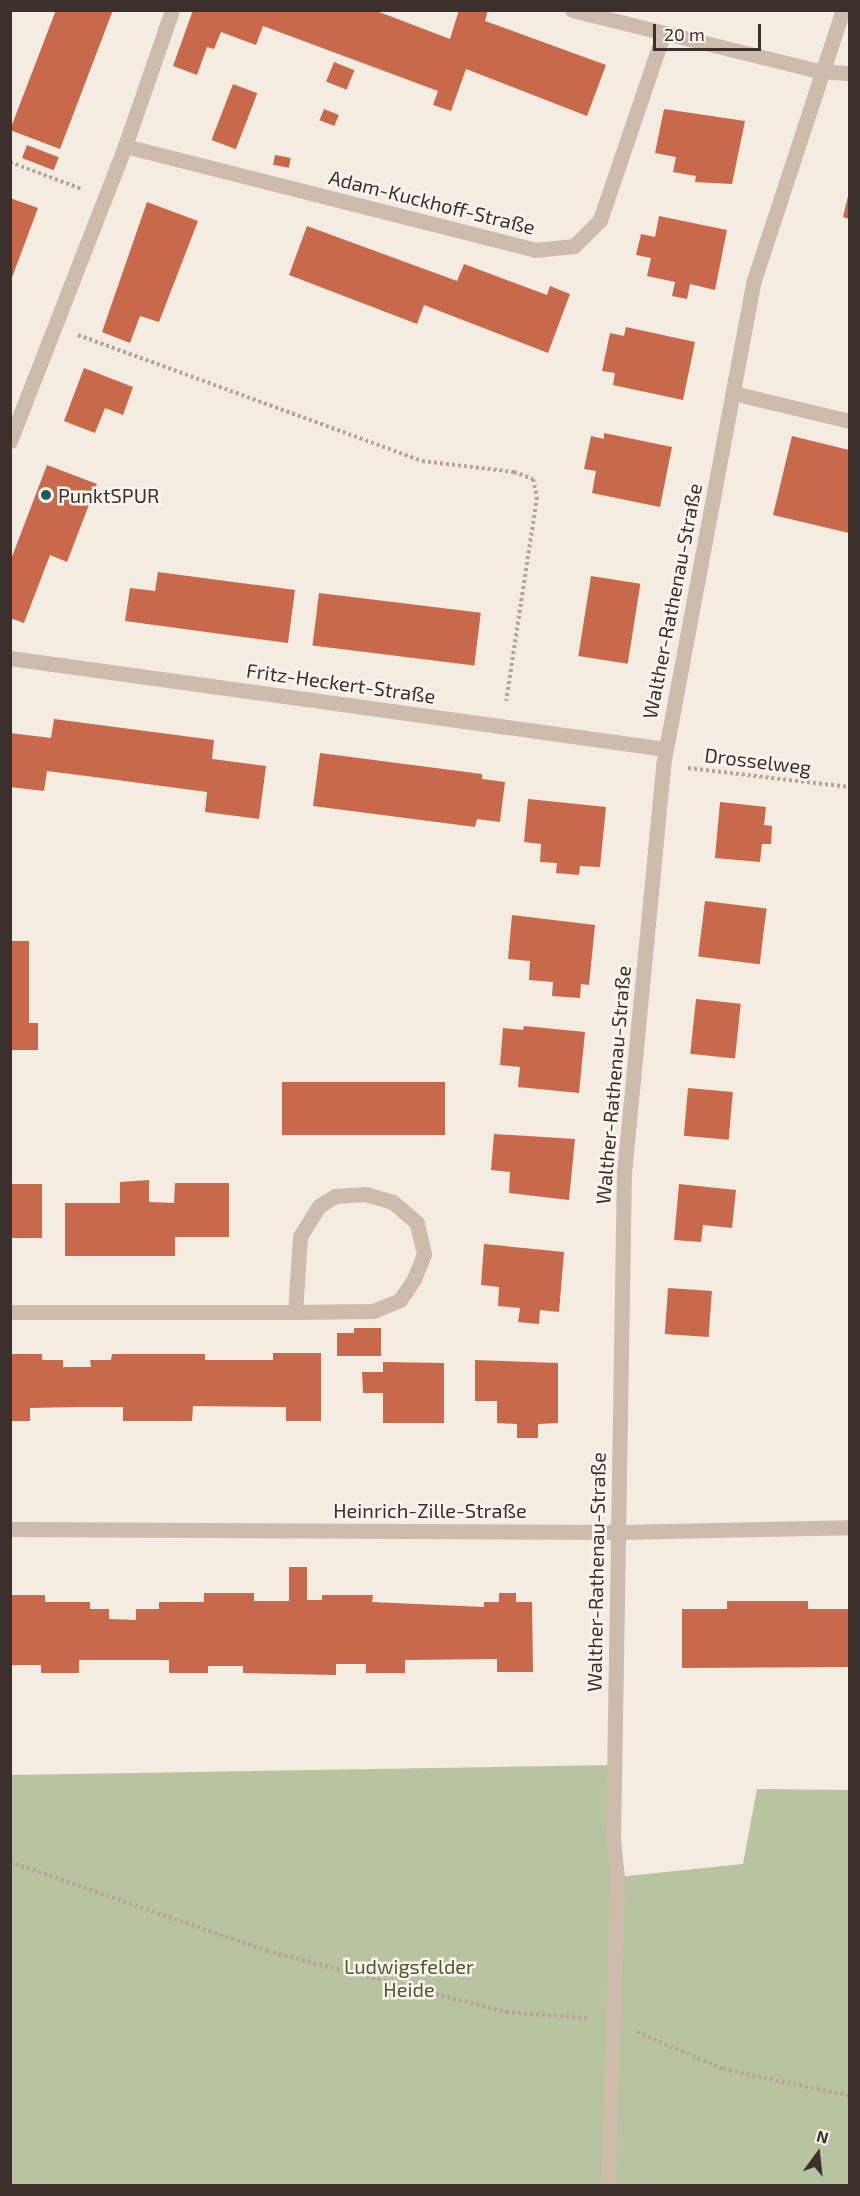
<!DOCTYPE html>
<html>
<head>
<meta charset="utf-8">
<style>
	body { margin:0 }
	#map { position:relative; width:860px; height:2196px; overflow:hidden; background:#f4ebe1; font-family:"Exo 2",sans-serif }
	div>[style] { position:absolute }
	.green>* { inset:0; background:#b8c4a0 }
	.building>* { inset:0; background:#c8694b; transform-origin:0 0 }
	.path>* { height:4px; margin-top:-2px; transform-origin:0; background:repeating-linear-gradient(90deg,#b9a596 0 3px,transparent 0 6px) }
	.minor>* { height:15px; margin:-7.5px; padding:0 7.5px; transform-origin:7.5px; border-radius:7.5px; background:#cdbbac }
	.dots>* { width:16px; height:16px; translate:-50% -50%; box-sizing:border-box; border:3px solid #fbf5ee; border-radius:50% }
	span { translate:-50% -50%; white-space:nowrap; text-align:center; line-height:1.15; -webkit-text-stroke:5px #fbf5ee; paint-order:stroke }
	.street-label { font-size:20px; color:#3b302b }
	.poi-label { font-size:20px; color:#3b302b }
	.left { translate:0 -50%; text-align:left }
	.park-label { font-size:20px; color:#4a5a2e }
	.frame { position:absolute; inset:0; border:12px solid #3b302b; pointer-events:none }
	.north { position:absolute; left:788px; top:2124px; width:60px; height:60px; -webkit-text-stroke:4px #fbf5ee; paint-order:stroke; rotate:15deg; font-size:16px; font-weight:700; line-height:24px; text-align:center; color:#3b302b }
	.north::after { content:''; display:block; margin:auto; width:21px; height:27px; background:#3b302b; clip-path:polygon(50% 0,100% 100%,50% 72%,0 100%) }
	.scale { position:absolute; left:653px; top:24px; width:108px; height:27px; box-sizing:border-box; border:3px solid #3b302b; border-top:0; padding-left:8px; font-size:18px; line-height:21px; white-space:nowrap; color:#3b302b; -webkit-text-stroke:4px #fbf5ee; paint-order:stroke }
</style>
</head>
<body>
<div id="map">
	<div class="green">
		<div style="clip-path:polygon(614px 1765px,617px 1877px,743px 1864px,757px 1789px,849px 1790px,849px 2185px,11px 2185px,10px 1775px)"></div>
	</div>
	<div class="building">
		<div style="clip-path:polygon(56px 10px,113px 10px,60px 149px,10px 130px)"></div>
		<div style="clip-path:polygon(193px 10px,374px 10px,450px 39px,459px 10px,488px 10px,485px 21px,606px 65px,587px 116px,466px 69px,451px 111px,433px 105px,438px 91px,263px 26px,256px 45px,221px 32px,214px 49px,207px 47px,197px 75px,173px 66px)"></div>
		<div style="left:334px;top:62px;width:22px;height:21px;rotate:22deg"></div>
		<div style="left:233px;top:84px;width:26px;height:60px;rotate:21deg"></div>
		<div style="left:324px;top:109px;width:16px;height:12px;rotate:22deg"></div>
		<div style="clip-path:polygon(664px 109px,745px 121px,732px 184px,695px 182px,696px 176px,673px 172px,676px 157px,655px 153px)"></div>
		<div style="left:27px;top:145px;width:34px;height:14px;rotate:21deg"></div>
		<div style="left:275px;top:155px;width:16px;height:10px;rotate:11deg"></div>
		<div style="clip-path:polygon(849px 192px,849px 219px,843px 217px)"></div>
		<div style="clip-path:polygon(10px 198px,38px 208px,11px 280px,10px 280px)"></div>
		<div style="clip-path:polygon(147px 202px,198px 221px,159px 322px,140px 316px,130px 343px,102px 332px)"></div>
		<div style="clip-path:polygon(659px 216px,727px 230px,715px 290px,690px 284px,687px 299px,672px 296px,675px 282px,647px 276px,651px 258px,636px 255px,641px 234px,655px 237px)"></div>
		<div style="clip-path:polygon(307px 226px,457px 281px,464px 264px,547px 295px,550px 286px,570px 294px,548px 353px,424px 305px,417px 324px,289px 275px)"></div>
		<div style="clip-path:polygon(626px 327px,695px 342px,683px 400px,613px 385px,615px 373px,602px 371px,610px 333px,624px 336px)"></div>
		<div style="clip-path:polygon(84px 368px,133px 387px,123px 415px,105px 408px,95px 433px,64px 421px)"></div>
		<div style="clip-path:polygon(604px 433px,672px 447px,660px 507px,592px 493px,596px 471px,584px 469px,591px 436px,604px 439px)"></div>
		<div style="clip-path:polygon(792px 436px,849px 450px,849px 533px,773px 515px)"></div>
		<div style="clip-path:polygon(47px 465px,97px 484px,67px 562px,50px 555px,24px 623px,10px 618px,10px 562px)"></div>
		<div style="clip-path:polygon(158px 572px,295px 590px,288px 643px,125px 621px,130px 588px,155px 591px)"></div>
		<div style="left:591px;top:576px;width:50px;height:81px;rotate:9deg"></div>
		<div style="left:319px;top:593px;width:163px;height:53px;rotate:7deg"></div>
		<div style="clip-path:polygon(54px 719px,214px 740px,212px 759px,266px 766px,259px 819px,205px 812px,207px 792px,102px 778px,47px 771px,44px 791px,10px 787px,10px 733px,51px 738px)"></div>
		<div style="clip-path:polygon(320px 753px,482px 774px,482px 779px,505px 782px,500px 822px,477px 819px,475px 827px,313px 806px)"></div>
		<div style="clip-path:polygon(528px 799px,606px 807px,600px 867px,580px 866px,579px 875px,556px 873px,557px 863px,540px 862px,541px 844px,524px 842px)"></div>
		<div style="clip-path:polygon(720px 802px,766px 807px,764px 825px,772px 826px,771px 844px,762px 844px,760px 862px,715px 858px)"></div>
		<div style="left:705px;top:901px;width:62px;height:56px;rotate:7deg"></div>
		<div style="clip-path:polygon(512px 915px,595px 925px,589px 985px,581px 984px,580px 998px,552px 996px,553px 982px,529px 980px,530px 961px,508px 959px)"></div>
		<div style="clip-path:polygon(10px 941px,29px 941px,29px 1023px,38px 1023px,38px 1050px,10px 1050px)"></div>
		<div style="left:696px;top:999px;width:45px;height:55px;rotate:6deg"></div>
		<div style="clip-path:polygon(524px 1026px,585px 1032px,579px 1093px,518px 1087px,520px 1067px,500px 1065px,503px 1028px,523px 1030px)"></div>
		<div style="left:282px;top:1082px;width:163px;height:53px"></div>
		<div style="left:688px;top:1088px;width:45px;height:48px;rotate:5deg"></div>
		<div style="clip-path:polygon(494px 1134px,575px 1139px,569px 1200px,509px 1193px,510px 1172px,491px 1170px)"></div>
		<div style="clip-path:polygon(149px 1180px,149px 1202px,174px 1203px,175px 1183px,229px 1183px,229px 1237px,175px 1237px,175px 1256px,65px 1256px,65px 1203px,120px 1203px,120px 1182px)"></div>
		<div style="left:10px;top:1184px;width:32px;height:54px"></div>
		<div style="clip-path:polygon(679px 1184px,736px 1190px,732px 1228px,703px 1225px,701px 1242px,674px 1240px)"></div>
		<div style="clip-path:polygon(484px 1244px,564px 1252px,559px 1312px,540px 1310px,539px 1324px,518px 1322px,520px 1308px,498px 1306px,499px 1287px,481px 1285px)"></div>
		<div style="left:668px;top:1288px;width:44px;height:46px;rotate:4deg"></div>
		<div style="clip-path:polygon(354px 1328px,381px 1328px,381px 1356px,337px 1356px,337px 1333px,354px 1333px)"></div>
		<div style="clip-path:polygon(273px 1353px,321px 1353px,321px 1421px,286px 1421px,286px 1407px,193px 1406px,192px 1421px,123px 1421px,123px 1407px,77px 1407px,30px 1408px,30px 1421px,10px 1421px,10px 1354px,42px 1354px,42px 1360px,63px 1360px,63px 1367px,91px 1367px,90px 1360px,111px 1360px,112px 1354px,205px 1354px,205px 1360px,273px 1360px)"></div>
		<div style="clip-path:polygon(475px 1360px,558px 1363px,558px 1423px,538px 1424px,538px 1438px,517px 1438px,517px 1424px,497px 1423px,497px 1401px,475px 1401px)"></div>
		<div style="clip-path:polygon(383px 1362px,444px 1363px,444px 1423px,383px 1423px,383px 1393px,363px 1393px,362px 1372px,383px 1372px)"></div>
		<div style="clip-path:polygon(289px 1567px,307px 1567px,307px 1600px,322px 1600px,322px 1595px,373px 1595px,372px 1602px,484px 1607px,484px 1602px,499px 1602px,499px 1593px,516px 1593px,516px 1602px,532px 1602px,533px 1672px,497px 1672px,497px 1659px,405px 1660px,405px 1673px,366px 1673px,366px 1664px,336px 1664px,336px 1675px,243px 1673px,243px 1666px,208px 1666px,208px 1673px,169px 1673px,169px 1660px,79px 1660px,79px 1673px,41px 1673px,41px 1665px,10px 1665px,10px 1595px,45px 1595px,45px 1602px,90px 1602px,90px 1609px,109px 1609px,109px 1619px,136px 1620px,136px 1609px,159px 1609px,159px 1602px,204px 1602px,204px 1593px,254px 1593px,254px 1601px,289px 1601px)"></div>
		<div style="clip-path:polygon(727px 1601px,808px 1601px,808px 1609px,849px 1609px,849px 1667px,682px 1668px,682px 1609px,727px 1609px)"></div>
	</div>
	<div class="path">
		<div style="left:10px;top:162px;width:77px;rotate:20.6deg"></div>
		<div style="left:78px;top:335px;width:366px;rotate:20.1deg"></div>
		<div style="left:422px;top:461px;width:93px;rotate:6.8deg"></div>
		<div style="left:514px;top:472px;width:20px;rotate:20deg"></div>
		<div style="left:533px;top:479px;width:18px;rotate:77deg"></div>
		<div style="left:537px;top:497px;width:206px;rotate:98.6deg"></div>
		<div style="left:688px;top:768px;width:163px;rotate:6.7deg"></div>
		<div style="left:10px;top:1862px;width:272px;rotate:19.1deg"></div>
		<div style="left:267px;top:1951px;width:247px;rotate:14.3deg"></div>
		<div style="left:506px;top:2012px;width:81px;rotate:4.2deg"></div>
		<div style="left:637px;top:2032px;width:94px;rotate:23.3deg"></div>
		<div style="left:723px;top:2069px;width:130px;rotate:12deg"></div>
	</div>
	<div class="minor">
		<div style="left:572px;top:10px;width:254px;rotate:13.9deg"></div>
		<div style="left:819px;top:71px;width:31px;rotate:4deg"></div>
		<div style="left:125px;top:146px;width:423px;rotate:14.2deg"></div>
		<div style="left:535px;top:250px;width:39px;rotate:-6deg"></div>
		<div style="left:574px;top:246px;width:37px;rotate:-45deg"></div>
		<div style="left:600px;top:220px;width:195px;rotate:-71.2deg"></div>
		<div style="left:733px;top:393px;width:120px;rotate:13.5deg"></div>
		<div style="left:10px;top:441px;width:317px;rotate:-68.7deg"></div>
		<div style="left:125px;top:146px;width:144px;rotate:-70.9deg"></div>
		<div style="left:10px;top:658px;width:662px;rotate:7.9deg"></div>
		<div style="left:10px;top:1312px;width:285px"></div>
		<div style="left:295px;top:1312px;width:78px;rotate:-0.7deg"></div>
		<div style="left:373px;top:1311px;width:29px;rotate:-22deg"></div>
		<div style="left:400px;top:1300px;width:25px;rotate:-56deg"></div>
		<div style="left:414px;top:1279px;width:27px;rotate:-68deg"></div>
		<div style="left:424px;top:1254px;width:32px;rotate:-103deg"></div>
		<div style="left:417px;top:1223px;width:32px;rotate:-139deg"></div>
		<div style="left:393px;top:1202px;width:29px;rotate:-164deg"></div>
		<div style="left:365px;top:1194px;width:30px;rotate:176deg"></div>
		<div style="left:335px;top:1196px;width:19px;rotate:148deg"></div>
		<div style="left:319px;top:1206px;width:36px;rotate:122deg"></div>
		<div style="left:300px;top:1237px;width:75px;rotate:93.8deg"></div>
		<div style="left:10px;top:1529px;width:608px;rotate:0.28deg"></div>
		<div style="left:618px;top:1532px;width:232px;rotate:-1.2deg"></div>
		<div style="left:608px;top:2186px;width:309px;rotate:-88.3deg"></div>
		<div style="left:617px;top:1877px;width:36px;rotate:-96deg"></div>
		<div style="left:613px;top:1841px;width:668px;rotate:-89.06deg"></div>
		<div style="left:624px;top:1173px;width:410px;rotate:-84.5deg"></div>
		<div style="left:663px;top:765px;width:490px;rotate:-79.4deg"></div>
		<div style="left:753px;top:283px;width:287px;rotate:-71.8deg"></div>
	</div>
	<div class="dots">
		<div style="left:46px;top:495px;background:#1f5a5e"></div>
	</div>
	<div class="street-label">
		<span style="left:432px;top:202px;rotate:14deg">Adam-Kuckhoff-Straße</span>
		<span style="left:672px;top:601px;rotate:-79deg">Walther-Rathenau-Straße</span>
		<span style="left:341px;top:683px;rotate:8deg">Fritz-Heckert-Straße</span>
		<span style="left:758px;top:761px;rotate:7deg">Drosselweg</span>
		<span style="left:613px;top:1085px;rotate:-85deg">Walther-Rathenau-Straße</span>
		<span style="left:430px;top:1510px">Heinrich-Zille-Straße</span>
		<span style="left:596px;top:1572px;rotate:-89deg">Walther-Rathenau-Straße</span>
	</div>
	<div class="poi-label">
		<span class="left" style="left:58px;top:495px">PunktSPUR</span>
	</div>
	<div class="park-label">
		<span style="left:409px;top:1978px">Ludwigsfelder<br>Heide</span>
	</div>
	<div class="frame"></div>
	<div class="north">N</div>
	<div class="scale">20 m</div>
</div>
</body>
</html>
